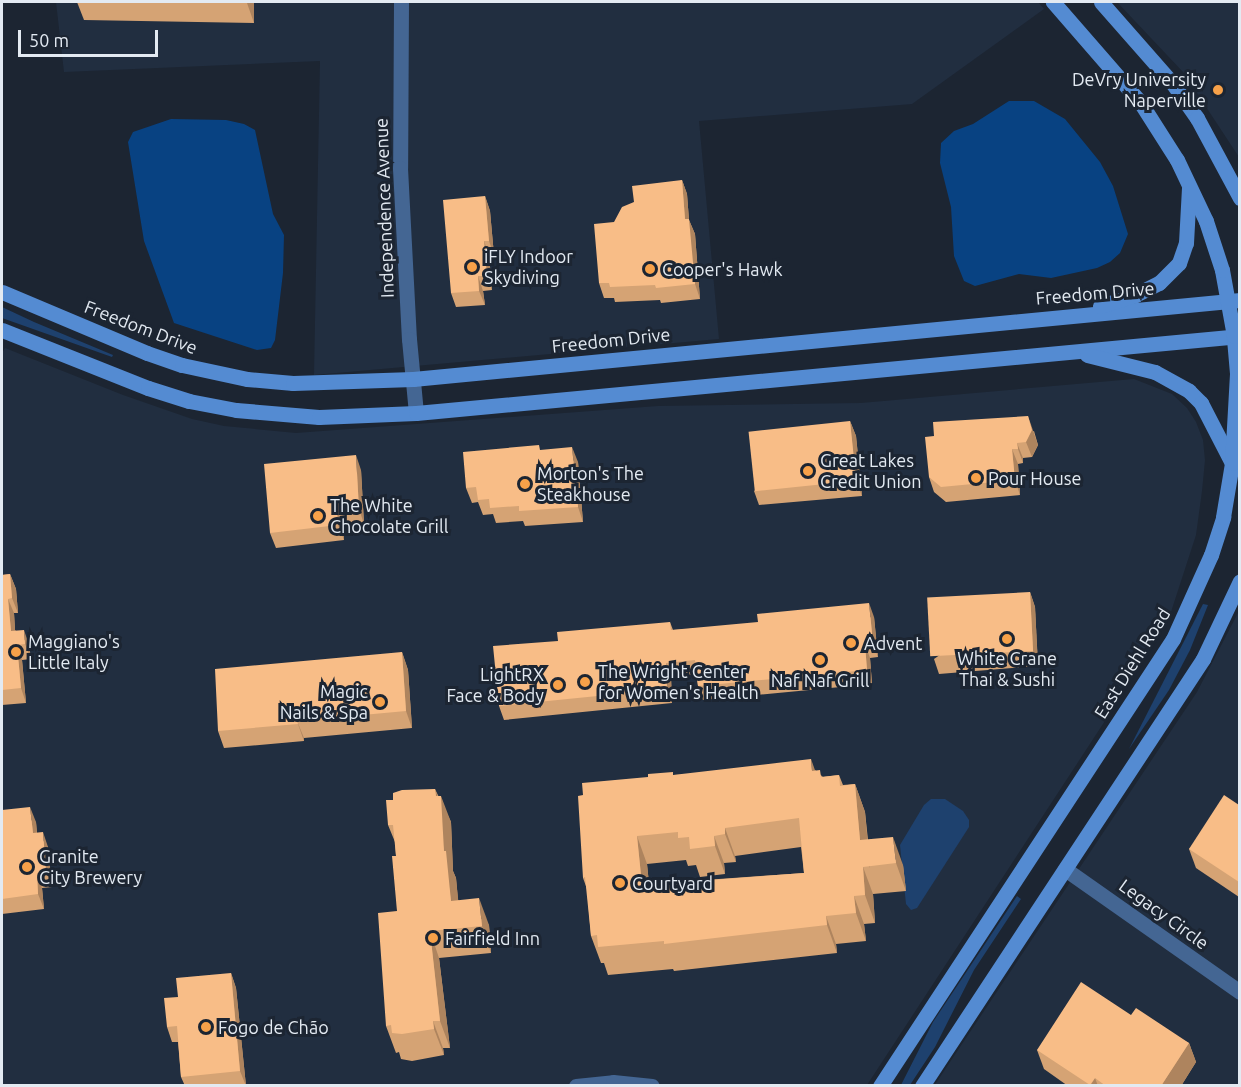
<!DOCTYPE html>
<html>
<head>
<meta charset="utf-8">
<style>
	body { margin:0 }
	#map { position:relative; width:1241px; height:1087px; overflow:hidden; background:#1c2532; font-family:Ubuntu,sans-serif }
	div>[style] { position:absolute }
	.built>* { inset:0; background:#212e40 }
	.green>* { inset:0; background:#1e416e }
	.water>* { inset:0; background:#084282 }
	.street>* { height:15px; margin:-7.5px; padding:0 7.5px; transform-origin:7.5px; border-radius:7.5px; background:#446693 }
	.secondary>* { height:15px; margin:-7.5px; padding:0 7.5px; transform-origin:7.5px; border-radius:7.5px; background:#548bd2 }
	.wall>* { inset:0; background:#d5a374 }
	.shaded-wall>* { inset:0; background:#ae845e }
	.building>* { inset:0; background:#f8bd87; transform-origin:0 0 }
	.dots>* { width:16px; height:16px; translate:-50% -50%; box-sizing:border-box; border:3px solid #1c2532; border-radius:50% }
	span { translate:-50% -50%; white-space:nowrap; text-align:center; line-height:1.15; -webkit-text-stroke:6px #1c2532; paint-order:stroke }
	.poi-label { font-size:18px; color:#e3eaf2 }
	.right { translate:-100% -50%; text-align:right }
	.left { translate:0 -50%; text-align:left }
	.street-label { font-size:18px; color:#e3eaf2 }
	.frame { position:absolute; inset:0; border:3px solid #e3eaf2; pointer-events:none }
	.scale { position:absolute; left:18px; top:30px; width:140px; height:27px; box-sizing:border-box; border:3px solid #e3eaf2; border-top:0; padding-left:8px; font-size:18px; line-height:21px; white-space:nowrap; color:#e3eaf2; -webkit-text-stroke:4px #1c2532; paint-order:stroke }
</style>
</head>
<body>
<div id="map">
	<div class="built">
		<div style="clip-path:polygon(56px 2px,1038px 2px,1044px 9px,912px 104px,699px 121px,719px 339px,314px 375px,320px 61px,64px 72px)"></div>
		<div style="clip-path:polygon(1117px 2px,1239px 2px,1239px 157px,1183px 72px)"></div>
		<div style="clip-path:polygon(5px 348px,123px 395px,192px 419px,224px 426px,296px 433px,658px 406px,861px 403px,1134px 379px,1172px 394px,1187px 408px,1196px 422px,1203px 440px,1205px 460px,1202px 491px,1196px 535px,1170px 615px,1116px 704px,867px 1085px,2px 1086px,2px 353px)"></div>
		<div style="clip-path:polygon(1239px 611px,1239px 1085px,934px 1086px,1197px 692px)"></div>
	</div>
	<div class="green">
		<div style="clip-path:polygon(2px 307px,34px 322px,113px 355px,112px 357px,2px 318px)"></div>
		<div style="clip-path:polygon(1203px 604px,1208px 605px,1190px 650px,1169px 690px,1129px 749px)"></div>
		<div style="clip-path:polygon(931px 799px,945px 799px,963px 811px,969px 820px,969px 827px,917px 908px,911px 910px,906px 904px,900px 845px,924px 805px)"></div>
		<div style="clip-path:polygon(1017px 896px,1021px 899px,974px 970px,935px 1047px,910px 1085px,901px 1085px,933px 1022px)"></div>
	</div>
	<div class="water">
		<div style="clip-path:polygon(1009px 101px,1034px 101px,1065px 119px,1100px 162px,1113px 186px,1128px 234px,1120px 253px,1110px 262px,1097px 268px,1051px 278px,1019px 274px,975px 286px,964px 281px,954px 256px,951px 207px,940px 163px,941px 143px,954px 131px,973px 124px)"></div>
		<div style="clip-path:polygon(171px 119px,226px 120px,244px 124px,255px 130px,273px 214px,284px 235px,283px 273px,275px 340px,271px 348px,257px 350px,174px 323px,144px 241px,128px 142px,133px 132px)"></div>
	</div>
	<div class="street">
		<div style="left:401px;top:2px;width:166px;rotate:90.3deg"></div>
		<div style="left:400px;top:168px;width:171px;rotate:87deg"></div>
		<div style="left:409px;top:339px;width:74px;rotate:84.6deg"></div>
		<div style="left:1065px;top:869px;width:214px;rotate:35.1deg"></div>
		<div style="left:576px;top:1086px;width:37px;rotate:-6deg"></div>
		<div style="left:613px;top:1082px;width:39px;rotate:6deg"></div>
	</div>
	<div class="secondary">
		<div style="left:1101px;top:2px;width:109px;rotate:48.7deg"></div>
		<div style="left:1173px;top:84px;width:42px;rotate:54.8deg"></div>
		<div style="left:1197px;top:118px;width:91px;rotate:61.7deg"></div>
		<div style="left:2px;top:292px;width:157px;rotate:22.8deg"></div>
		<div style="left:147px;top:353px;width:37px;rotate:19deg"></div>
		<div style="left:182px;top:365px;width:66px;rotate:12.2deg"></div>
		<div style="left:247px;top:379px;width:46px;rotate:5deg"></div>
		<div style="left:293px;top:383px;width:120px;rotate:-1.9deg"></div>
		<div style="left:413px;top:379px;width:831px;rotate:-5.46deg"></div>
		<div style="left:1100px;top:306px;width:37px;rotate:-17deg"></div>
		<div style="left:1135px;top:295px;width:27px;rotate:-27deg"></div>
		<div style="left:1159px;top:283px;width:28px;rotate:-45deg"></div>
		<div style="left:1179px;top:263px;width:21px;rotate:-71deg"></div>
		<div style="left:1186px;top:243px;width:55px;rotate:-86.9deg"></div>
		<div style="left:2px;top:330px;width:157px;rotate:21.7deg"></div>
		<div style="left:148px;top:388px;width:43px;rotate:17.6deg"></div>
		<div style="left:189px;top:401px;width:48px;rotate:10.8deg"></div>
		<div style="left:236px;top:410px;width:83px;rotate:4.8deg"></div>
		<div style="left:319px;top:417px;width:97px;rotate:-2.4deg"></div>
		<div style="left:416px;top:413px;width:828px;rotate:-5.34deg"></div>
		<div style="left:1087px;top:355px;width:70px;rotate:14deg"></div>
		<div style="left:1155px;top:372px;width:39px;rotate:29deg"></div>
		<div style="left:1189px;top:391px;width:17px;rotate:45deg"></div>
		<div style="left:1201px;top:403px;width:65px;rotate:62.7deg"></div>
		<div style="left:880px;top:1086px;width:534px;rotate:-56.76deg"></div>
		<div style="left:1173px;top:639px;width:92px;rotate:-65.7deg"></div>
		<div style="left:1211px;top:555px;width:40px;rotate:-72deg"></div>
		<div style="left:1223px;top:517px;width:55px;rotate:-80.5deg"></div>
		<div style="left:1232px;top:463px;width:90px;rotate:-86.8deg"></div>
		<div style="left:1237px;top:373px;width:37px;rotate:-95deg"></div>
		<div style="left:1234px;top:336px;width:67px;rotate:-100.3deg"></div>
		<div style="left:1222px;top:270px;width:52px;rotate:-108.1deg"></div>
		<div style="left:1206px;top:221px;width:68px;rotate:-115.4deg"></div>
		<div style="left:1177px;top:160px;width:69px;rotate:-122.5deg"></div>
		<div style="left:1140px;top:102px;width:133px;rotate:-131deg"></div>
		<div style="left:922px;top:1086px;width:511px;rotate:-56.65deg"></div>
		<div style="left:1203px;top:659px;width:86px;rotate:-64.6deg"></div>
	</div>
	<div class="wall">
		<div style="clip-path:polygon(77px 2px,254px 2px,254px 23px,84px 20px)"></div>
		<div style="clip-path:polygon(682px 180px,687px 194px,689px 220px,695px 234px,700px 299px,661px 303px,660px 300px,615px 302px,614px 298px,604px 298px,599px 283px,634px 202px)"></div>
		<div style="clip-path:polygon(485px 196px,490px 211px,494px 255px,489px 255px,492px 290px,483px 291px,485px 305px,456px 307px,451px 293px)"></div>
		<div style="clip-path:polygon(850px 421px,856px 436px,862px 496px,759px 505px,754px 491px)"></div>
		<div style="clip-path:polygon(1034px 431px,1038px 445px,1032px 457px,1023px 458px,1023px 463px,1018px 464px,1020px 495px,946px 502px,934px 492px,929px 477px)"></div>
		<div style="clip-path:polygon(541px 450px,578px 462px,583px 522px,525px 526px,523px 521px,496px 523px,493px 514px,483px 515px,478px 502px,472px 503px,466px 488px)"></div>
		<div style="clip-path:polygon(361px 470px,364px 524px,343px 526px,344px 540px,276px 548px,270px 533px)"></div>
		<div style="clip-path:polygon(10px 574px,16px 589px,18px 613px,14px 613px,15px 630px,29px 645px,31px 659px,22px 660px,26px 703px,2px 705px,2px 575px)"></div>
		<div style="clip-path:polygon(1030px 592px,1035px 607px,1038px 666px,939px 674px,934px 659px)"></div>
		<div style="clip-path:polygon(874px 617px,878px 657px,870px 658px,872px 684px,703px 700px,698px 686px,696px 674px,671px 677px,672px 703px,504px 720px,499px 706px,670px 622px,673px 630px)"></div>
		<div style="clip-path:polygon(402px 652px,408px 670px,412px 728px,304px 738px,304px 741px,224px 748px,218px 731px)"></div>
		<div style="clip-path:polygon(evenodd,815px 770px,823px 777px,839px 775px,843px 785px,855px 784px,865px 812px,868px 840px,903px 865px,906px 891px,873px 894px,875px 923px,864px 924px,866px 941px,836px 944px,837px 953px,674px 971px,673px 969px,608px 975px,604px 963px,601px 963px,591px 936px,587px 889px,583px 878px,583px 795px,674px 775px,815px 770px,801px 847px,804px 873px,649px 884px,647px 864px,686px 860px,688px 866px,696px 865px,700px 877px,725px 874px,724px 863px,736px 862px,735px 856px,801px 847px)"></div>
		<div style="clip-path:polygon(435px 789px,451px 822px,453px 871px,456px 878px,458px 900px,489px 925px,491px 953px,439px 958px,450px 1048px,443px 1048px,444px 1055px,412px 1061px,401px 1059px,399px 1052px,396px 1053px,386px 1026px,397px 911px,396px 856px,395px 842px,388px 825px,393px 800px)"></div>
		<div style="clip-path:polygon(1239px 805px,1239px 897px,1196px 868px,1189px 849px)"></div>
		<div style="clip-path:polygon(2px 810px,36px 822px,37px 833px,48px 847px,52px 887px,42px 888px,44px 909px,2px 914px)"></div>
		<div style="clip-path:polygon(231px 973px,236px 988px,246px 1086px,185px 1086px,181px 1077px,178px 1042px,172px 1042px,167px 1027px)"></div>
		<div style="clip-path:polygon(1131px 1015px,1189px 1043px,1196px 1062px,1181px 1086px,1068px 1086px,1044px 1069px,1037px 1050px)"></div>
	</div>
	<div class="shaded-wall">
		<div style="clip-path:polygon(247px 2px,254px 2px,254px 23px,247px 3px)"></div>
		<div style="clip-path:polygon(682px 180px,687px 194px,689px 220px,695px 234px,700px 299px,695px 284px,685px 219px)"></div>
		<div style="clip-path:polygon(485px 196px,490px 211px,494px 255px,489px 241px)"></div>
		<div style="clip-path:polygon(484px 241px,489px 255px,492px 290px,487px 276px)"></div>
		<div style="clip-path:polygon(478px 276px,483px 291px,485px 305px,479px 291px)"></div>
		<div style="clip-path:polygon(1028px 416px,1038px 445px,1032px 457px,1026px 442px)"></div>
		<div style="clip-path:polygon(850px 421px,856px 436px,862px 496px,856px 481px)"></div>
		<div style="clip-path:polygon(1017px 443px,1023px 458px,1023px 463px,1018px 449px)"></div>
		<div style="clip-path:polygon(572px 447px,578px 462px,583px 522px,578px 507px)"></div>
		<div style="clip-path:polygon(1012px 449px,1018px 464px,1020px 495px,1015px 480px)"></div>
		<div style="clip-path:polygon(356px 455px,361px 470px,364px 524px,359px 509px)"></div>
		<div style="clip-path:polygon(337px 511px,343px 526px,344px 540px,338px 525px)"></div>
		<div style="clip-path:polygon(10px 574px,16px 589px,18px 613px,12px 598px)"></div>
		<div style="clip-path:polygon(1030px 592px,1035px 607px,1038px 666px,1033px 651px)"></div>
		<div style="clip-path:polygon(8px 599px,14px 613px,16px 646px,11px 631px)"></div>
		<div style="clip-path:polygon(869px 603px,874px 617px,878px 657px,873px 643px)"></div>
		<div style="clip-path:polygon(24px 630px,29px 645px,31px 659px,25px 644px)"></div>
		<div style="clip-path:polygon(865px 644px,870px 658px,872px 684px,867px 670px)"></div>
		<div style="clip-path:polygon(17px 645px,22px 660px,26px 703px,21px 688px)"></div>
		<div style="clip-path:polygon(402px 652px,408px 670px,412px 728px,406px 711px)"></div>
		<div style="clip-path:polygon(666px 663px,671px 677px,672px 703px,667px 689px)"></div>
		<div style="clip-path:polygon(297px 721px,304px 738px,304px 741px,298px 724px)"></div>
		<div style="clip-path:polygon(811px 759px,821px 787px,812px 771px)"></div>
		<div style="clip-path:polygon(855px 784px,865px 812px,870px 868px,860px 840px)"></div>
		<div style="clip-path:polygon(435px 789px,441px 806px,441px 796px,451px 822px,453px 871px,456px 878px,461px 928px,451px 901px)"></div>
		<div style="clip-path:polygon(30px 807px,36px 822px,38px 848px,33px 833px)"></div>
		<div style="clip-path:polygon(725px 828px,735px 856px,736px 862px,725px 834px)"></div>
		<div style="clip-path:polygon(43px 832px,48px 847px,52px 887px,46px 872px)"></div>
		<div style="clip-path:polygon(637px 836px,647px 864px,652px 913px,642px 885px)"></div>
		<div style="clip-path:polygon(714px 836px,724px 863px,725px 874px,715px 846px)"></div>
		<div style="clip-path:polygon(893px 837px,903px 865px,906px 891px,896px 863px)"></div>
		<div style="clip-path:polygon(863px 867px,873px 894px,875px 923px,865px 895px)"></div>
		<div style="clip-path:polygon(37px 873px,42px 888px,44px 909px,38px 894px)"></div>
		<div style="clip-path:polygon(854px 896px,864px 924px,866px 941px,856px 913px)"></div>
		<div style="clip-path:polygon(479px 898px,489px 925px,491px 953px,482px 926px)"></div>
		<div style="clip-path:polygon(826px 916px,836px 944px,837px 953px,827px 925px)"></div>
		<div style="clip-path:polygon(430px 931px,439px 958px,450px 1048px,440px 1021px)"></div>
		<div style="clip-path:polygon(231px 973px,236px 988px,246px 1086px,240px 1071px)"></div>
		<div style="clip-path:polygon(433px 1021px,443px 1048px,444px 1055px,434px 1029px)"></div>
		<div style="clip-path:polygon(1189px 1043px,1196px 1062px,1181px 1086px,1161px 1086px)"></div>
		<div style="clip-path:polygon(1095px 1078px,1098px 1086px,1090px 1086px)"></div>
	</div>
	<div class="building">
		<div style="clip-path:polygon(142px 2px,247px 2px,247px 3px)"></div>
		<div style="clip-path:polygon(682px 180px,685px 219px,689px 219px,695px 284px,656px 288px,655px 285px,610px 287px,609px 283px,599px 283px,594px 224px,614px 222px,622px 207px,634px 202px,632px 186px)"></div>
		<div style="clip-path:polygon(485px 196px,489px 241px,484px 241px,487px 276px,478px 276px,479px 291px,451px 293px,443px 200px)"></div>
		<div style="clip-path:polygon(1028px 416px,1032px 430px,1026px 442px,1017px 443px,1018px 449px,1012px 449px,1015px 480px,941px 487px,929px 477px,925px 437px,934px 436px,933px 422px)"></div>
		<div style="left:850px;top:421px;width:60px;height:102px;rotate:84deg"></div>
		<div style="clip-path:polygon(539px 445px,540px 450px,572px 447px,578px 507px,519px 511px,519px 506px,490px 508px,489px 499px,478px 500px,476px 487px,466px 488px,463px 452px)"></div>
		<div style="clip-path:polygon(356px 455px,359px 509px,337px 511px,338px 525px,270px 533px,264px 464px)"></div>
		<div style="clip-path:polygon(10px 574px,12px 598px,8px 599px,11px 631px,24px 630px,25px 644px,17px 645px,21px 688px,2px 690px,2px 575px)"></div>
		<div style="left:1030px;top:592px;width:59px;height:103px;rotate:87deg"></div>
		<div style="clip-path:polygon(869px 603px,873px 643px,865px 644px,867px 670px,698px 686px,695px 660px,666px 663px,667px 689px,499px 706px,493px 646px,558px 641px,557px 632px,670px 622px,671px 630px,758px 622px,757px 614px)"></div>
		<div style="clip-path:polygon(402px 652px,406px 711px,297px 721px,298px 724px,218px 731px,215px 669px)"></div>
		<div style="clip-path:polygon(evenodd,811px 759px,812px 771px,820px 770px,821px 777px,839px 775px,840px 786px,855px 784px,860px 840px,893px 837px,896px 863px,863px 867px,865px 895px,854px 896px,856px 913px,826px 916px,827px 925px,664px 944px,664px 941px,598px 947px,597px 935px,591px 936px,585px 877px,583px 878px,578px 796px,583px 795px,582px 783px,648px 777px,648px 774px,673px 772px,673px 775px,811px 759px,799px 818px,804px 873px,642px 885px,637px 836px,678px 832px,678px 838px,689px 837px,690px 849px,715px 846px,714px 836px,725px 834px,725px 828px,799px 818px)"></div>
		<div style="clip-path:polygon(435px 789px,436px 796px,441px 796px,444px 851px,446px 851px,451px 901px,479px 898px,482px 926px,430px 931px,440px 1021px,433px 1021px,434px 1029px,402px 1034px,392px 1033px,391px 1025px,386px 1026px,378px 913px,397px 911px,392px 856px,396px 856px,393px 825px,388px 825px,386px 800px,393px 800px,393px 793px,402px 790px)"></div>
		<div style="clip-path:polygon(1224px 795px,1239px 805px,1239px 882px,1189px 849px)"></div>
		<div style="clip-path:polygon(30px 807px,33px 833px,43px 832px,46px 872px,37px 873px,38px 894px,2px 899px,2px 810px)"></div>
		<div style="clip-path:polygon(231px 973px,240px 1071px,181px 1077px,177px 1026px,167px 1027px,164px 998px,178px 997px,176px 978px)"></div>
		<div style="clip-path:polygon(1081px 982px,1131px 1015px,1136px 1008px,1189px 1043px,1161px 1086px,1106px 1086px,1095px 1078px,1090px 1085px,1037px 1050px)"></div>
	</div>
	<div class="dots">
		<div style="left:1218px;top:90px;background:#f7a149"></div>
		<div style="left:472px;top:267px;background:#f7a149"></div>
		<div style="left:650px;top:269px;background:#f7a149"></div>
		<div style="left:808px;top:471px;background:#f7a149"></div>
		<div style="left:976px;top:478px;background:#f7a149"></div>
		<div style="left:525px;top:484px;background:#f7a149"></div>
		<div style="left:318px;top:516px;background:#f7a149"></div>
		<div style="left:1007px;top:639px;background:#f7a149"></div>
		<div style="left:851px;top:643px;background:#f7a149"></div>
		<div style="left:16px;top:652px;background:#f7a149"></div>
		<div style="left:820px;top:660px;background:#f7a149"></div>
		<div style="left:585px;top:682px;background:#f7a149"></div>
		<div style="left:558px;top:685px;background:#f7a149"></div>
		<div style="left:380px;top:702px;background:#f7a149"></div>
		<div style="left:27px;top:867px;background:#f7a149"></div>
		<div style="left:620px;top:883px;background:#f7a149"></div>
		<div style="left:433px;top:938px;background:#f7a149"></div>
		<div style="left:206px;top:1027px;background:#f7a149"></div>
	</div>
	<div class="poi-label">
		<span class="right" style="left:1206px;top:90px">DeVry University<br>Naperville</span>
		<span class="left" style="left:484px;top:267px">iFLY Indoor<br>Skydiving</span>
		<span class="left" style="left:662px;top:269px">Cooper's Hawk</span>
		<span class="left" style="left:820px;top:471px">Great Lakes<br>Credit Union</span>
		<span class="left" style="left:537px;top:484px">Morton's The<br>Steakhouse</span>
		<span class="left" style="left:988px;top:478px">Pour House</span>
		<span class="left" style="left:330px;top:516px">The White<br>Chocolate Grill</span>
		<span class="left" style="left:28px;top:652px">Maggiano's<br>Little Italy</span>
		<span class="left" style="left:864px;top:643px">Advent</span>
		<span style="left:1007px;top:669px">White Crane<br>Thai &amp; Sushi</span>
		<span class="left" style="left:598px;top:682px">The Wright Center<br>for Women's Health</span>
		<span class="right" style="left:544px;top:685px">LightRX<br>Face &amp; Body</span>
		<span style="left:820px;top:680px">Naf Naf Grill</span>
		<span class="right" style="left:368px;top:702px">Magic<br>Nails &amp; Spa</span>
		<span class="left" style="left:39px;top:867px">Granite<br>City Brewery</span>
		<span class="left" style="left:632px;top:883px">Courtyard</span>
		<span class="left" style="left:445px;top:938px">Fairfield Inn</span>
		<span class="left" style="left:218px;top:1027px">Fogo de Chão</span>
	</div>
	<div class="street-label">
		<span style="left:384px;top:208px;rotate:-92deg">Independence Avenue</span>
		<span style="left:1095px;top:293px;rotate:-5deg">Freedom Drive</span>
		<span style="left:141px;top:327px;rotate:21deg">Freedom Drive</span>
		<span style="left:611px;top:340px;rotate:-6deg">Freedom Drive</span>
		<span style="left:1132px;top:663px;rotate:-58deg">East Diehl Road</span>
		<span style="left:1164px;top:914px;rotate:36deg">Legacy Circle</span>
	</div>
	<div class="frame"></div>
	<div class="scale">50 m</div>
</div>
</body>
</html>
